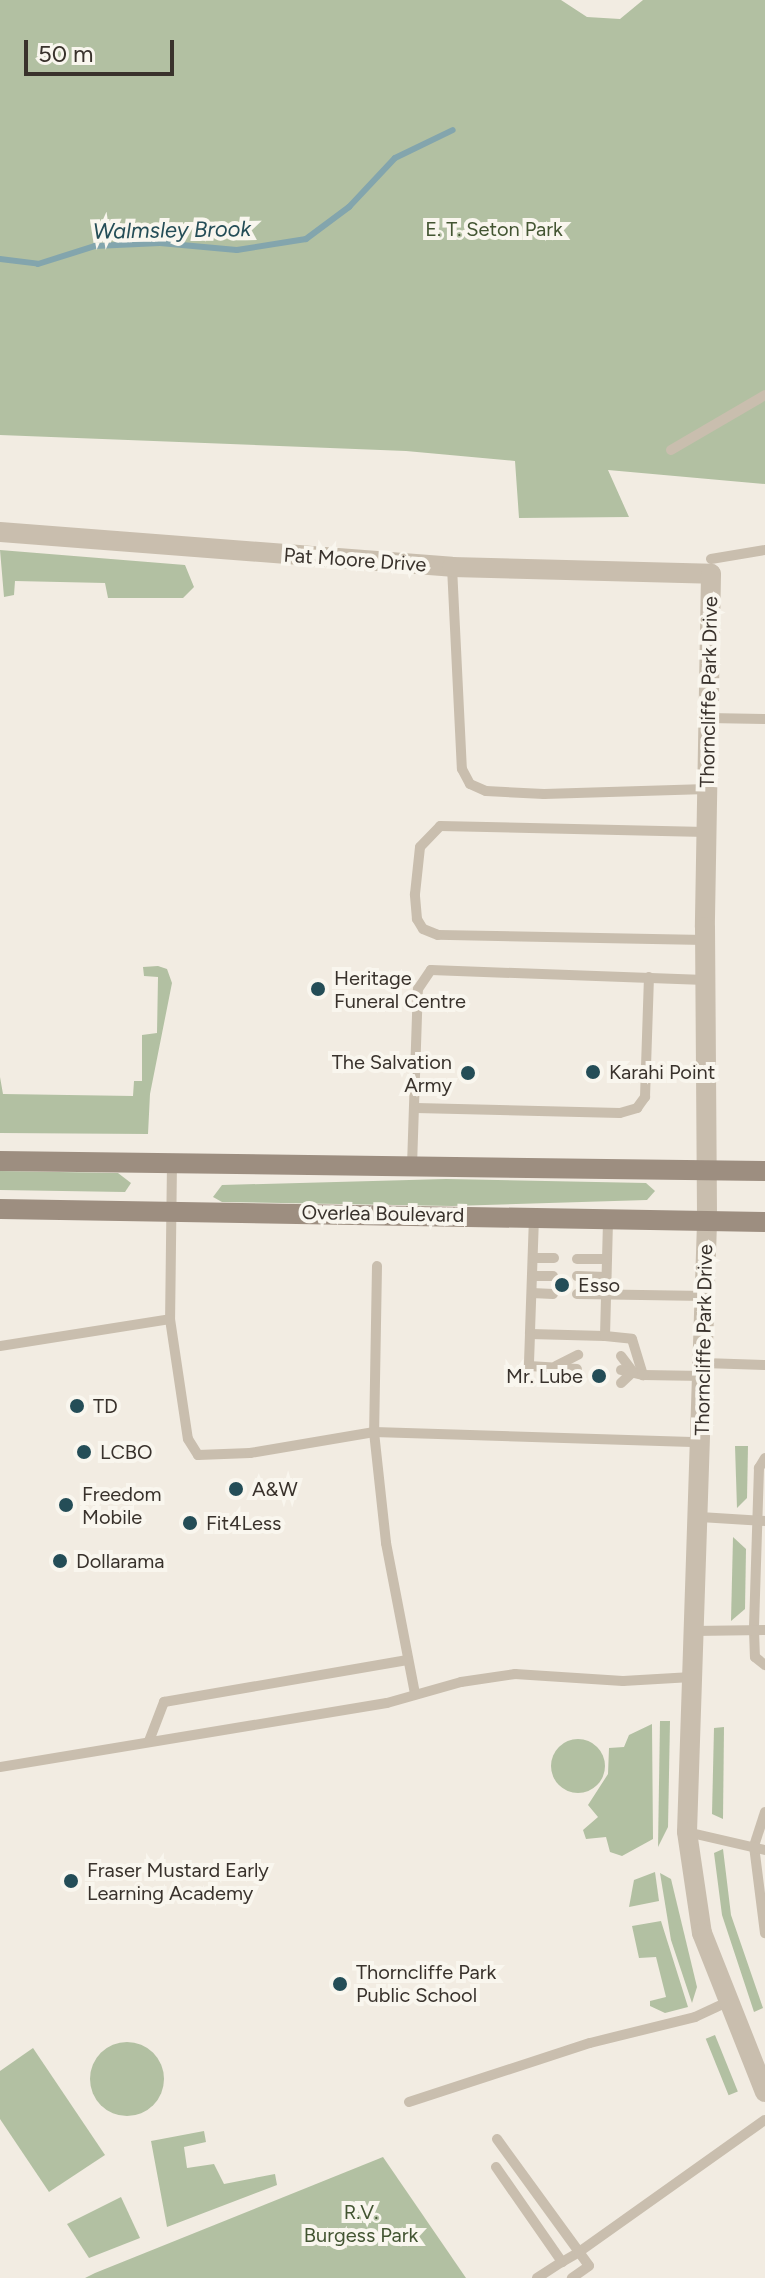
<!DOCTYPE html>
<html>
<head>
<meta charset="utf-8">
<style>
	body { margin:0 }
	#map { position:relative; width:765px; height:2278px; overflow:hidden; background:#f2ece2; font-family:Figtree,sans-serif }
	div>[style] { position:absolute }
	.green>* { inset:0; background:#b2c0a2; transform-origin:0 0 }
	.round { border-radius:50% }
	.stream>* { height:6px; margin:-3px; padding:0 3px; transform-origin:3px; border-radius:3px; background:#83a5ad }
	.service>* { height:10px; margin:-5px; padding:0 5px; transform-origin:5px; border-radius:5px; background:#c9beae }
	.minor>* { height:20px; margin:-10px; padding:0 10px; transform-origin:10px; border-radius:10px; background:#c9beae }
	.tertiary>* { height:20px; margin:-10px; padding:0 10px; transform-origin:10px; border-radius:10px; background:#c9beae }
	.secondary>* { height:20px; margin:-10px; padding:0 10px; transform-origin:10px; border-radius:10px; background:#9d8e80 }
	.dots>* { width:22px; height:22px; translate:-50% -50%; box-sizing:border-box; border:4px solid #f9f6ee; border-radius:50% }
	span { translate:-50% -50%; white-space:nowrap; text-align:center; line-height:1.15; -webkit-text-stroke:8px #f9f6ee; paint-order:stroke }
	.park-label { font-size:20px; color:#435532 }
	.street-label { font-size:20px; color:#39322c }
	.poi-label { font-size:20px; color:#39322c }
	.left { translate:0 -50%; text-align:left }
	.right { translate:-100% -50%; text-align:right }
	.water-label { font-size:22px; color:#244d57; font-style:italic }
	.scale { position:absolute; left:24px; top:40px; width:150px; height:36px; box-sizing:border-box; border:4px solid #39322c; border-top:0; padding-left:10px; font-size:24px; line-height:28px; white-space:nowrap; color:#39322c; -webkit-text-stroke:6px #f9f6ee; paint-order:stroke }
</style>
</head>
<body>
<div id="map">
	<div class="green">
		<div style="clip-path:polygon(0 0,561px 0,587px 17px,620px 19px,643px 0,765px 0,765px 484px,608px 470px,629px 517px,519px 518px,515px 461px,406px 451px,0 435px)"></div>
		<div style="clip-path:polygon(0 550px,185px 565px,194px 587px,183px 598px,108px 598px,105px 583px,15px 581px,14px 595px,4px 597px)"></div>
		<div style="clip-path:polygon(158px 966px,167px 969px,172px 983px,150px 1094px,148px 1134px,0 1133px,0 1077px,3px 1094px,133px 1096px,134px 1081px,142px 1081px,142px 1035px,157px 1033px,158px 977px,144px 976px,143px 967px)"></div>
		<div style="clip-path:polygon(0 1171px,118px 1173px,131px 1183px,125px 1192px,0 1190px)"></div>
		<div style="clip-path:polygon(446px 1179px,646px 1183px,655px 1191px,647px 1200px,452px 1206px,222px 1202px,213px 1197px,222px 1185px)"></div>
		<div style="clip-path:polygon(735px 1446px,748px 1446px,747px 1498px,737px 1508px)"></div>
		<div style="clip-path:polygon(733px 1537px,746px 1549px,745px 1609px,731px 1621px)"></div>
		<div style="clip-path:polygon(660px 1721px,670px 1721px,668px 1827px,658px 1847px)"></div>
		<div style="clip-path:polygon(652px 1724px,653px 1839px,622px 1856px,610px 1852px,606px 1837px,586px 1839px,583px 1830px,598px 1817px,588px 1805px,608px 1774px,609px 1748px,624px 1747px,629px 1735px)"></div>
		<div style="clip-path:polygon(724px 1727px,723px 1819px,712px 1814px,714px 1728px)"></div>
		<div class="round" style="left:551px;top:1739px;width:54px;height:54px"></div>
		<div style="clip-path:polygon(723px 1849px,731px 1915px,763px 2008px,754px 2012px,722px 1915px,714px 1853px)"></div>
		<div style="clip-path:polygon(655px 1872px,659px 1901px,629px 1907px,634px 1880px)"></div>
		<div style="clip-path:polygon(660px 1873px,671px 1879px,697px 1987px,692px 2003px,671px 1940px)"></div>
		<div style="clip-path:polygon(661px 1921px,688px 2007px,665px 2013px,650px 2006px,650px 2001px,666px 1997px,656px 1957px,639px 1958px,632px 1926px)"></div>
		<div style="left:715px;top:2035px;width:61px;height:10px;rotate:68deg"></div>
		<div class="round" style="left:90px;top:2042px;width:74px;height:74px"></div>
		<div style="clip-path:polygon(33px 2048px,105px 2155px,49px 2192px,0 2119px,0 2071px)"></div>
		<div style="clip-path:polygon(204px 2131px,206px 2142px,184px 2147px,187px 2168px,214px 2164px,224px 2184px,275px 2174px,277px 2185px,167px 2227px,151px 2141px)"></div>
		<div style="clip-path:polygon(383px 2157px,466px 2278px,85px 2278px,95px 2273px)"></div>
		<div style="clip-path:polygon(121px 2197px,140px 2238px,89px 2258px,67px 2224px)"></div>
	</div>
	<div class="stream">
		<div style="left:0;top:259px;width:38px;rotate:7deg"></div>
		<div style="left:38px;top:264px;width:60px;rotate:-17.5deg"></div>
		<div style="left:95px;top:246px;width:65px;rotate:-2.6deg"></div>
		<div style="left:160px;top:243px;width:77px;rotate:5.2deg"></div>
		<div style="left:237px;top:250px;width:70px;rotate:-9.1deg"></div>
		<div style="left:306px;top:239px;width:54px;rotate:-36.7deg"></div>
		<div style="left:349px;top:207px;width:67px;rotate:-46.8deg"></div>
		<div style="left:395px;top:158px;width:64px;rotate:-25.8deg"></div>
	</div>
	<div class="service">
		<div style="left:671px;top:450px;width:109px;rotate:-30.3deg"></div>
		<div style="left:711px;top:559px;width:55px;rotate:-9.5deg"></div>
		<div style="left:452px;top:567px;width:202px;rotate:87.2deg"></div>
		<div style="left:462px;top:769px;width:17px;rotate:62deg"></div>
		<div style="left:470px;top:784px;width:17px;rotate:24deg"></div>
		<div style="left:486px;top:791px;width:58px;rotate:3deg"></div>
		<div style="left:544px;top:794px;width:163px;rotate:-1.8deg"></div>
		<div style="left:708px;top:718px;width:57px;rotate:1deg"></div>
		<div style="left:705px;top:940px;width:267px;rotate:-178.9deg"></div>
		<div style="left:438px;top:935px;width:16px;rotate:-158deg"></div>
		<div style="left:423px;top:929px;width:12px;rotate:-121deg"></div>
		<div style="left:417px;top:919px;width:25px;rotate:-95deg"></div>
		<div style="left:415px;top:894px;width:47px;rotate:-83.9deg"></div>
		<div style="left:420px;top:847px;width:29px;rotate:-46deg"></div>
		<div style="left:440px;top:826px;width:266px;rotate:1.3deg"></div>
		<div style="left:416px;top:1108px;width:204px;rotate:1.4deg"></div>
		<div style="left:620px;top:1113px;width:18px;rotate:-16deg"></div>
		<div style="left:637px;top:1108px;width:14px;rotate:-54deg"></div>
		<div style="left:645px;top:1097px;width:120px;rotate:-88.1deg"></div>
		<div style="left:172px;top:1162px;width:157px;rotate:90.7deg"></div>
		<div style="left:170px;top:1319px;width:121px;rotate:81.5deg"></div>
		<div style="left:188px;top:1439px;width:19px;rotate:58deg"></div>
		<div style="left:198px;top:1455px;width:52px;rotate:-2.2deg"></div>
		<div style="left:250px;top:1453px;width:126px;rotate:-9.6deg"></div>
		<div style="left:374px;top:1432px;width:326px;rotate:1.8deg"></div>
		<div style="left:412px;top:1166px;width:177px;rotate:-88.1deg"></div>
		<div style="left:418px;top:989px;width:23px;rotate:-56deg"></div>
		<div style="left:431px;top:970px;width:274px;rotate:2.1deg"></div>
		<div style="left:534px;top:1217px;width:117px;rotate:92deg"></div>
		<div style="left:530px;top:1334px;width:75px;rotate:1.5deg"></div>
		<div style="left:605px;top:1336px;width:117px;rotate:-88.5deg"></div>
		<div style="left:533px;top:1258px;width:21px"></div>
		<div style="left:577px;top:1259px;width:30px"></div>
		<div style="left:377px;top:1266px;width:166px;rotate:91deg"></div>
		<div style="left:374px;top:1432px;width:112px;rotate:83.8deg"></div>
		<div style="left:386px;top:1543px;width:154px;rotate:79.1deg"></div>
		<div style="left:532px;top:1276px;width:21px"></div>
		<div style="left:577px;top:1276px;width:29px;rotate:2deg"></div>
		<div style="left:532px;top:1293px;width:21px;rotate:3deg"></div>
		<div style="left:577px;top:1294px;width:129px;rotate:0.9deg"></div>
		<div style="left:530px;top:1334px;width:32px;rotate:92deg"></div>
		<div style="left:529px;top:1366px;width:48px;rotate:3.6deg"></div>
		<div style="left:605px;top:1336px;width:27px;rotate:6deg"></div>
		<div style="left:632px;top:1339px;width:38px;rotate:73deg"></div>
		<div style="left:643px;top:1375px;width:61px;rotate:0.9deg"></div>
		<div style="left:0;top:1346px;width:172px;rotate:-9deg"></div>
		<div style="left:621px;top:1356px;width:20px;rotate:53deg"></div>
		<div style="left:704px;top:1363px;width:61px;rotate:1.9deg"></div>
		<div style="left:556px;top:1366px;width:25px;rotate:-27deg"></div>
		<div style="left:556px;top:1368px;width:25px;rotate:32deg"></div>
		<div style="left:621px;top:1370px;width:23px;rotate:13deg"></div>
		<div style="left:621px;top:1383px;width:16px;rotate:-43deg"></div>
		<div style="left:765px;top:1458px;width:12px;rotate:121deg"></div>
		<div style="left:759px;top:1468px;width:162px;rotate:91.8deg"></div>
		<div style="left:754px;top:1630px;width:27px;rotate:88deg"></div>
		<div style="left:755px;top:1657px;width:13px;rotate:39deg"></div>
		<div style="left:700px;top:1517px;width:65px;rotate:3.5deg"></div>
		<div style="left:694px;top:1631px;width:71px;rotate:-0.8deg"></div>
		<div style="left:149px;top:1741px;width:42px;rotate:-69deg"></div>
		<div style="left:164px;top:1702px;width:247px;rotate:-9.8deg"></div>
		<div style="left:0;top:1767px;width:392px;rotate:-9.4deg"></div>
		<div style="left:387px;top:1703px;width:77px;rotate:-15.8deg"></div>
		<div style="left:461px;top:1682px;width:55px;rotate:-8.4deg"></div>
		<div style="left:515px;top:1674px;width:108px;rotate:3.7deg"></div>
		<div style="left:623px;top:1681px;width:69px;rotate:-3.3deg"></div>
		<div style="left:765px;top:1812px;width:36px;rotate:108deg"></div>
		<div style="left:754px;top:1846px;width:88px;rotate:82.8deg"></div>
		<div style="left:687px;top:1832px;width:80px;rotate:13deg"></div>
		<div style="left:409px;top:2102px;width:190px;rotate:-18.1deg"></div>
		<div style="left:590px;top:2043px;width:108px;rotate:-13.9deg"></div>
		<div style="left:695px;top:2017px;width:38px;rotate:-25deg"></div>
		<div style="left:497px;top:2139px;width:140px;rotate:54deg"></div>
		<div style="left:579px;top:2252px;width:228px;rotate:-35.4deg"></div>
		<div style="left:496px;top:2167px;width:116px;rotate:55.2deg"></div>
		<div style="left:562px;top:2262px;width:20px;rotate:-30deg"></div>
		<div style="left:579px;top:2252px;width:17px;rotate:54deg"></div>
		<div style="left:589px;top:2266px;width:21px;rotate:145deg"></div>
		<div style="left:537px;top:2278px;width:30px;rotate:-33deg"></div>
	</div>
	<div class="minor">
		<div style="left:0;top:532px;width:453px;rotate:4.4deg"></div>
		<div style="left:452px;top:567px;width:259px;rotate:1.5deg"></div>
	</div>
	<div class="tertiary">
		<div style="left:711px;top:574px;width:353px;rotate:91deg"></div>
		<div style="left:705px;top:927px;width:296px;rotate:89.6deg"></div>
		<div style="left:707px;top:1223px;width:609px;rotate:91.88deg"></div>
		<div style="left:687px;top:1832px;width:102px;rotate:81.6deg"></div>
		<div style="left:702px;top:1933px;width:171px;rotate:68.4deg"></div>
	</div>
	<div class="secondary">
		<div style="left:0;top:1161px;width:765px;rotate:0.75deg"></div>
		<div style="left:0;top:1209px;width:765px;rotate:0.97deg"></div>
	</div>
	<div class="dots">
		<div style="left:318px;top:989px;background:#244d57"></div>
		<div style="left:593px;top:1072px;background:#244d57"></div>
		<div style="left:468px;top:1073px;background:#244d57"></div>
		<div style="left:562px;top:1285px;background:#244d57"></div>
		<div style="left:599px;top:1376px;background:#244d57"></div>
		<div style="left:77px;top:1406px;background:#244d57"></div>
		<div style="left:84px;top:1452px;background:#244d57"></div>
		<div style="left:236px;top:1489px;background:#244d57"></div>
		<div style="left:66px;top:1505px;background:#244d57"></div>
		<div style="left:190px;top:1523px;background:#244d57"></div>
		<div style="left:60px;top:1561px;background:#244d57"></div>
		<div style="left:71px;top:1881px;background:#244d57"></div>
		<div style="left:340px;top:1984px;background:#244d57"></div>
	</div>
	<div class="park-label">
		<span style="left:494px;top:229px">E. T. Seton Park</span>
		<span style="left:361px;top:2224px">R.V.<br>Burgess Park</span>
	</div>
	<div class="street-label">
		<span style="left:355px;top:560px;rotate:4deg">Pat Moore Drive</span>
		<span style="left:709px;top:692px;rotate:-89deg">Thorncliffe Park Drive</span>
		<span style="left:383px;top:1214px;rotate:1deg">Overlea Boulevard</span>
		<span style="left:704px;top:1340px;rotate:-89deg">Thorncliffe Park Drive</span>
	</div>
	<div class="poi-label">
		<span class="left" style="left:334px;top:990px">Heritage<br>Funeral Centre</span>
		<span class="right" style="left:452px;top:1074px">The Salvation<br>Army</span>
		<span class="left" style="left:609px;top:1072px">Karahi Point</span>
		<span class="left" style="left:578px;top:1285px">Esso</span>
		<span class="right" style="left:583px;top:1376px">Mr. Lube</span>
		<span class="left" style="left:93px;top:1406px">TD</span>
		<span class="left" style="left:100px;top:1452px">LCBO</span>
		<span class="left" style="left:252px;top:1489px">A&amp;W</span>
		<span class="left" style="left:82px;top:1506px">Freedom<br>Mobile</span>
		<span class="left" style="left:206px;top:1523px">Fit4Less</span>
		<span class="left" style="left:76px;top:1561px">Dollarama</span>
		<span class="left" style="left:87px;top:1882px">Fraser Mustard Early<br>Learning Academy</span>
		<span class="left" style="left:356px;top:1984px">Thorncliffe Park<br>Public School</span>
	</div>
	<div class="water-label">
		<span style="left:172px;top:230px;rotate:-1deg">Walmsley Brook</span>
	</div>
	<div class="scale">50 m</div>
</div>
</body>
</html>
